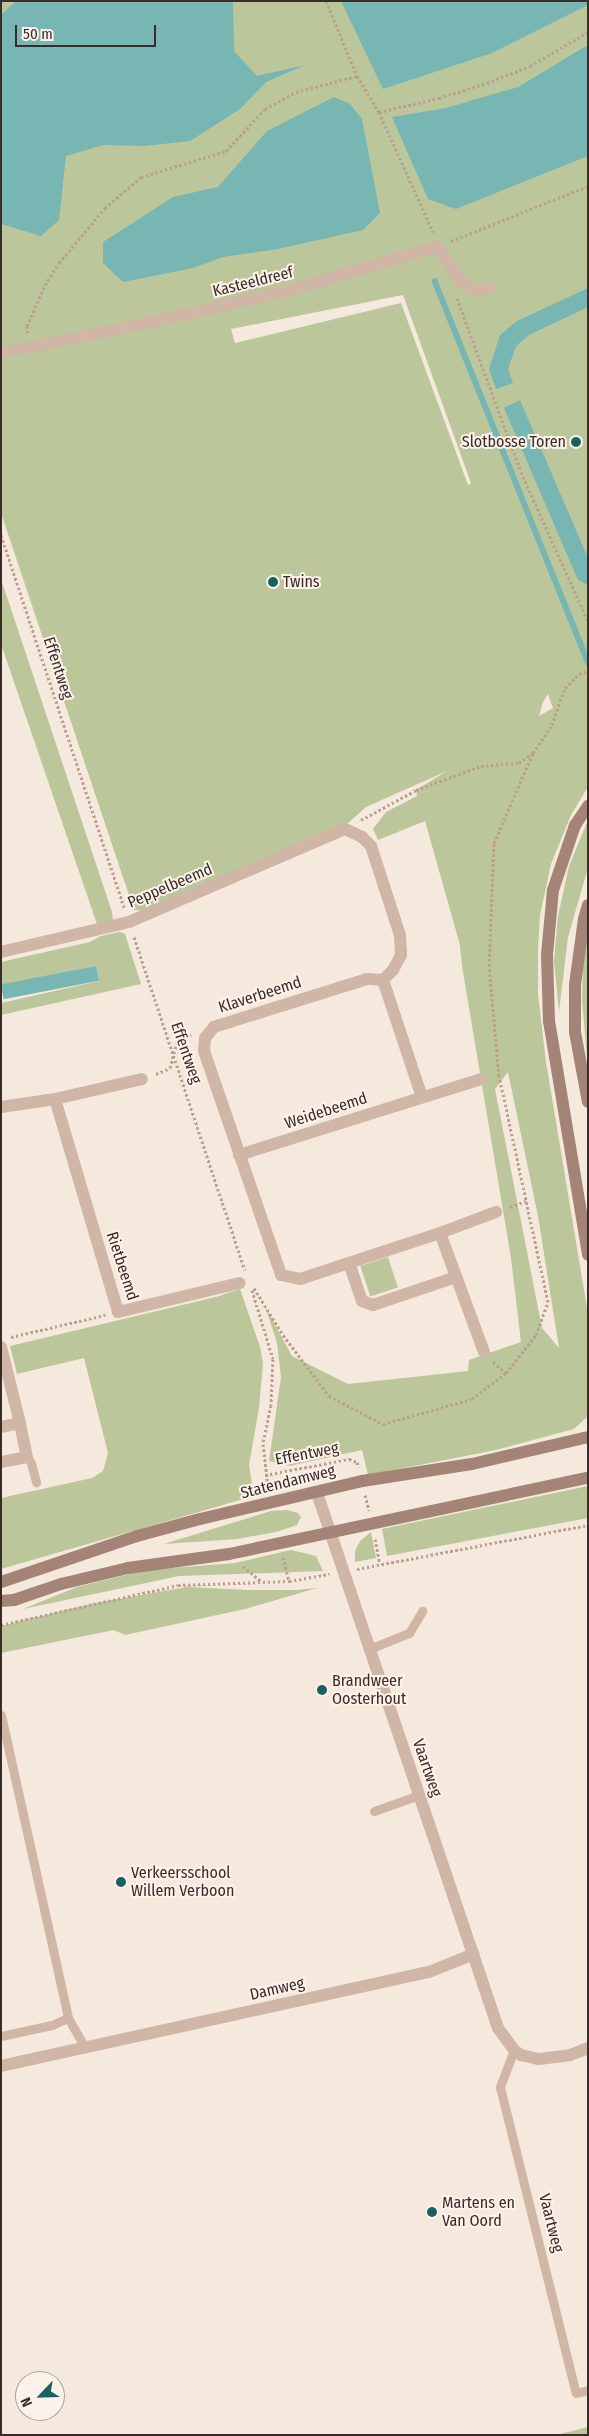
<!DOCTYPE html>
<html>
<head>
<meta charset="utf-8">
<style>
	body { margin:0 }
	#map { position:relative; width:589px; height:2436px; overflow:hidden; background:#f5e8dc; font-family:"Fira Sans Condensed",sans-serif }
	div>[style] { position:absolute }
	.green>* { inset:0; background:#bbc69a; transform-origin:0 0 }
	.water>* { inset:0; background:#78b6b4; transform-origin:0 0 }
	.stream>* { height:5.5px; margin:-2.75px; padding:0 2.75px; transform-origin:2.75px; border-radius:2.75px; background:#78b6b4 }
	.path>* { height:3px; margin-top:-1.5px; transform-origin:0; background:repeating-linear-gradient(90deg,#bba090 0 2.5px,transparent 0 5px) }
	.lane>* { height:9px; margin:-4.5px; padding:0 4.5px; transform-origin:4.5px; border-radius:4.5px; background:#cfb6a6 }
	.street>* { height:12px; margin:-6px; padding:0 6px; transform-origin:6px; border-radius:6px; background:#cfb6a6 }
	.secondary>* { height:12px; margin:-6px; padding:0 6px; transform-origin:6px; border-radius:6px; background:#a38477 }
	.dots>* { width:14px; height:14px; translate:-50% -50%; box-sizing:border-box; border:2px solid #fcf2ea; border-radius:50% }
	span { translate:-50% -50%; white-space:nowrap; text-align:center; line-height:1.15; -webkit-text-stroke:4px #fcf2ea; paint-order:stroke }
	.street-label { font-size:16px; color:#3a2c28 }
	.poi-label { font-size:16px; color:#3a2c28 }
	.right { translate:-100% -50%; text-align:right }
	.left { translate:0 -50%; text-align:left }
	.frame { position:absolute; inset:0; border:2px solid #3a2c28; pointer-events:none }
	.north { position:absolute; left:15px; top:2371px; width:50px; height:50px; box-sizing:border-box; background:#fcf2ea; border:1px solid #aea39c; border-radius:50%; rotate:246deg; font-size:14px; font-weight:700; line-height:20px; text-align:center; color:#3a2c28 }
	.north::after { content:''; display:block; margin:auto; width:18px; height:22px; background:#186161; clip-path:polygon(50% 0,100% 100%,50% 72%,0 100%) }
	.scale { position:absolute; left:15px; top:25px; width:141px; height:22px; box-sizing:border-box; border:2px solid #3a2c28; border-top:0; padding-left:6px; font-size:15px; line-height:18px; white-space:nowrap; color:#3a2c28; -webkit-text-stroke:4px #fcf2ea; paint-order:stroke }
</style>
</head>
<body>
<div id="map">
	<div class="green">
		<div style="clip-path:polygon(evenodd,1px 1px,588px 1px,588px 787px,571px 815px,551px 864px,540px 915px,538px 950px,538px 994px,546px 1062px,588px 1314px,588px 1416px,574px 1429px,496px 1450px,368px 1475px,362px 1450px,289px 1466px,269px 1461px,281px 1377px,277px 1343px,265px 1306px,292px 1356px,348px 1384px,468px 1371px,469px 1360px,521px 1342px,511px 1258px,462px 966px,460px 945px,425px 821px,378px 840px,373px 829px,386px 812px,417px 796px,416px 790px,447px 771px,366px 807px,347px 824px,145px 911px,134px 910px,1px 513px,1px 1px,403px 295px,471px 483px,468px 485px,401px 303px,235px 343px,231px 329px,403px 295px,1px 1px,548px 694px,553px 708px,539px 716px,543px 702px,548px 694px,1px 1px,508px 1072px,538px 1216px,559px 1348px,542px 1328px,495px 1089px,508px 1072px)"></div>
		<div style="clip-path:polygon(1px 579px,112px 912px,113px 920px,98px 927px,1px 644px)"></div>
		<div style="clip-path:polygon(588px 820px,588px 868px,568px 937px,559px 1012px,554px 961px,558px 916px,569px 866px)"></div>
		<div style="clip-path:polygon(588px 926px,588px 1070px,582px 999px,583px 968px)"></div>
		<div style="clip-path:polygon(120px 932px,125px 934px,141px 984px,1px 1015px,1px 1003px,99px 981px,95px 966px,1px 987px,1px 962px,90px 942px,101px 936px)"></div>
		<div style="left:388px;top:1257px;width:32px;height:29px;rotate:72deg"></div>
		<div style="clip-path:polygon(240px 1289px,260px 1347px,263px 1363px,259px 1408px,249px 1465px,254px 1496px,1px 1569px,1px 1498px,92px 1478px,103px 1471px,108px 1453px,84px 1358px,17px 1374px,10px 1346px,216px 1297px)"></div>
		<div style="clip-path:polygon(588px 1486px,588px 1518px,387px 1556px,382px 1529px)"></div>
		<div style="clip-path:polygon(287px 1510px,298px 1513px,301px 1517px,297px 1525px,276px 1532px,237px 1539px,164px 1544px,271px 1511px)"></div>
		<div style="clip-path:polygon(371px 1532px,376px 1558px,355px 1562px,355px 1551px,360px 1541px)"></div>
		<div style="clip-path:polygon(291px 1550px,316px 1556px,323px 1571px,179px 1576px,23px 1609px,77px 1587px,147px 1570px,235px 1563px)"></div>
		<div style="clip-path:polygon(187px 1587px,249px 1590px,296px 1590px,317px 1588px,245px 1609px,125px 1635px,114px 1630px,1px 1653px,1px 1626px,90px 1604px)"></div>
		<div style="clip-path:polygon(588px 2427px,588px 2435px,556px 2435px)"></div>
	</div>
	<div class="water">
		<div style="clip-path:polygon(16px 1px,233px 1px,234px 51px,257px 76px,305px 65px,266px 82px,240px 109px,190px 141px,144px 146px,103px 145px,66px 156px,59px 220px,41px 236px,1px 224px,1px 15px)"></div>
		<div style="clip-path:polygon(341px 1px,588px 1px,588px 5px,492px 53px,383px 89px)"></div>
		<div style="clip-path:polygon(586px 46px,588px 48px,588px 156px,456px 209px,428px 199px,392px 117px,446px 108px,518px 87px)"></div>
		<div style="clip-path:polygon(334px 97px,350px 104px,362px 119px,380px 213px,363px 230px,278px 249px,223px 257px,193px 268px,123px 282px,103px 263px,103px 242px,173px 197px,218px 187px,267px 131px)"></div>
		<div style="clip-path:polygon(588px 288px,588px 307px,529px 335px,516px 346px,508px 369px,513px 383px,496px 389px,489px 369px,500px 335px,517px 321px)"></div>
		<div style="clip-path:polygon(520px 400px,588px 558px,588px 585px,578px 580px,504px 408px)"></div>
		<div style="left:96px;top:966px;width:15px;height:97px;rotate:79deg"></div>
	</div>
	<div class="stream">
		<div style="left:435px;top:281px;width:411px;rotate:68.1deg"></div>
	</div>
	<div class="path">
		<div style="left:326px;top:1px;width:81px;rotate:67.5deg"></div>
		<div style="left:357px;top:76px;width:42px;rotate:58.6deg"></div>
		<div style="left:379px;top:112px;width:132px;rotate:65.8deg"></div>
		<div style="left:379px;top:112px;width:62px;rotate:-13.1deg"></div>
		<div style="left:439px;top:98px;width:50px;rotate:-17.4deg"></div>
		<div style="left:487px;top:83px;width:46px;rotate:-21.6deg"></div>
		<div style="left:530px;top:66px;width:67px;rotate:-30.4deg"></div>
		<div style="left:451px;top:241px;width:148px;rotate:-21.9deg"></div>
		<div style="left:457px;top:298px;width:185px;rotate:69.8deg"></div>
		<div style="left:521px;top:472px;width:164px;rotate:65.9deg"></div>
		<div style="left:28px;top:333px;width:7px;rotate:-98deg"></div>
		<div style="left:27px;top:326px;width:45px;rotate:-66.3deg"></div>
		<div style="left:45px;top:285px;width:26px;rotate:-58deg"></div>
		<div style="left:59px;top:263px;width:72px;rotate:-50.1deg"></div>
		<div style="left:105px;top:208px;width:48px;rotate:-40.7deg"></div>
		<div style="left:141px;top:177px;width:89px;rotate:-17deg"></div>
		<div style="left:226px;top:151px;width:57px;rotate:-47.1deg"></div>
		<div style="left:265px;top:109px;width:35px;rotate:-29deg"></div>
		<div style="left:296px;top:92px;width:63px;rotate:-14.7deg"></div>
		<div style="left:1px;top:535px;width:392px;rotate:71.7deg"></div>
		<div style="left:361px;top:820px;width:63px;rotate:-28.6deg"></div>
		<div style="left:416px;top:790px;width:69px;rotate:-20.3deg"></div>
		<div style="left:481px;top:766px;width:38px;rotate:-5deg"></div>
		<div style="left:519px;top:763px;width:17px;rotate:-36deg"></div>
		<div style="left:533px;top:753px;width:34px;rotate:-56deg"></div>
		<div style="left:552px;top:725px;width:39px;rotate:-71deg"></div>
		<div style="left:565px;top:688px;width:20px;rotate:-45deg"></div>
		<div style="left:579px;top:674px;width:9px;rotate:-18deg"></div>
		<div style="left:134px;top:937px;width:351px;rotate:71.6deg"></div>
		<div style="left:156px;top:1074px;width:15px;rotate:-23deg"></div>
		<div style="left:170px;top:1068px;width:27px;rotate:-75deg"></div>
		<div style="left:177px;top:1042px;width:16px;rotate:-27deg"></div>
		<div style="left:510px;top:1207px;width:17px;rotate:-21deg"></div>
		<div style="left:254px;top:1288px;width:55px;rotate:58.3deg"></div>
		<div style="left:283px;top:1335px;width:76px;rotate:53deg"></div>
		<div style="left:329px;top:1396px;width:61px;rotate:27.4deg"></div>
		<div style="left:383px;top:1424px;width:92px;rotate:-15.7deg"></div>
		<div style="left:472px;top:1399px;width:43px;rotate:-37.4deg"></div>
		<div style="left:506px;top:1373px;width:48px;rotate:-51.7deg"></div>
		<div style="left:536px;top:1335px;width:35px;rotate:-70deg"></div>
		<div style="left:548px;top:1302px;width:231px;rotate:-102.2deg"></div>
		<div style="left:499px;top:1076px;width:110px;rotate:-95.2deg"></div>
		<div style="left:489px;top:966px;width:123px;rotate:-87.7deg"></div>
		<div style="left:494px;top:843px;width:98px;rotate:-66.6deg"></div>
		<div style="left:252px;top:1290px;width:72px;rotate:73.1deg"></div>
		<div style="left:273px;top:1359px;width:46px;rotate:92.5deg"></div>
		<div style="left:271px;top:1405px;width:40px;rotate:102deg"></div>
		<div style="left:263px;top:1444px;width:43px;rotate:83.4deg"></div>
		<div style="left:11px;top:1337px;width:97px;rotate:-13.2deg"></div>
		<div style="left:493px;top:1362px;width:17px;rotate:40deg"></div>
		<div style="left:265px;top:1475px;width:86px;rotate:-10.8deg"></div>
		<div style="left:349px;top:1459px;width:9px;rotate:21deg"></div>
		<div style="left:357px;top:1462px;width:5px;rotate:79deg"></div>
		<div style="left:365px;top:1495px;width:16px;rotate:75deg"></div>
		<div style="left:375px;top:1539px;width:25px;rotate:79deg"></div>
		<div style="left:283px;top:1557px;width:25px;rotate:76deg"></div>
		<div style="left:243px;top:1566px;width:23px;rotate:40deg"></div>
		<div style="left:357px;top:1569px;width:235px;rotate:-10.8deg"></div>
		<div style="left:1px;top:1625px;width:181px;rotate:-12.7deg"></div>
		<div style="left:178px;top:1585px;width:111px;rotate:-2.1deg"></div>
		<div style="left:289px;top:1581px;width:41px;rotate:-9.9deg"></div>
	</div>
	<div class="lane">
		<div style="left:27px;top:1457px;width:7px;rotate:56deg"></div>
		<div style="left:31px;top:1463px;width:20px;rotate:75deg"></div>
		<div style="left:369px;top:1649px;width:43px;rotate:-21.8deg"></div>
		<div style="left:409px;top:1633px;width:26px;rotate:-59deg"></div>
		<div style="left:1px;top:1715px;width:310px;rotate:77.5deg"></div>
		<div style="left:68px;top:2018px;width:34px;rotate:60deg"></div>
		<div style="left:374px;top:1811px;width:48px;rotate:-19.6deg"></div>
		<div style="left:1px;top:2036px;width:52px;rotate:-12.2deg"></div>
		<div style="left:52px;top:2025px;width:17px;rotate:-24deg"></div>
		<div style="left:514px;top:2050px;width:40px;rotate:111deg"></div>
		<div style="left:500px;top:2087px;width:315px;rotate:76.1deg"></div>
		<div style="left:576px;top:2393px;width:12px;rotate:-14deg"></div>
	</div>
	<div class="street">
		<div style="left:1px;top:353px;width:164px;rotate:-11.6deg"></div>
		<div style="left:162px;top:320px;width:136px;rotate:-13.2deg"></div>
		<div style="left:294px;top:289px;width:150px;rotate:-16.6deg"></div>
		<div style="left:438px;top:246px;width:41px;rotate:57.8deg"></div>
		<div style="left:460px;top:281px;width:17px;rotate:31deg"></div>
		<div style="left:475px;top:290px;width:15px;rotate:-11deg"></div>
		<div style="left:1px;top:952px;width:131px;rotate:-13.2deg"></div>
		<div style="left:129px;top:922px;width:235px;rotate:-23.3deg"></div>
		<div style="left:345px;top:829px;width:19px;rotate:25deg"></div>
		<div style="left:362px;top:837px;width:13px;rotate:45deg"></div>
		<div style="left:371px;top:846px;width:94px;rotate:72deg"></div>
		<div style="left:400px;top:935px;width:20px;rotate:87deg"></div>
		<div style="left:401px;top:955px;width:17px;rotate:118deg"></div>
		<div style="left:393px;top:970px;width:14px;rotate:135deg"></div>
		<div style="left:383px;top:980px;width:16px;rotate:-176deg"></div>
		<div style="left:367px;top:979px;width:160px;rotate:162.6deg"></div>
		<div style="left:214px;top:1027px;width:14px;rotate:129deg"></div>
		<div style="left:205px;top:1038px;width:13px;rotate:94deg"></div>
		<div style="left:204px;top:1051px;width:237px;rotate:71deg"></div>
		<div style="left:281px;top:1275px;width:19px;rotate:12deg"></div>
		<div style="left:300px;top:1279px;width:147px;rotate:-18.2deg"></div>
		<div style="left:440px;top:1233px;width:127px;rotate:69.7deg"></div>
		<div style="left:383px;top:980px;width:123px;rotate:71.6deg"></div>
		<div style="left:55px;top:1099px;width:222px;rotate:73.5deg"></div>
		<div style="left:118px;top:1312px;width:125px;rotate:-13.4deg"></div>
		<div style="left:1px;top:1107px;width:55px;rotate:-8.4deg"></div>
		<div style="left:55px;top:1099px;width:89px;rotate:-12.9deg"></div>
		<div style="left:239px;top:1155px;width:254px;rotate:-17.4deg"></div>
		<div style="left:440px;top:1233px;width:60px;rotate:-20.6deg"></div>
		<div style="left:349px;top:1263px;width:40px;rotate:71.1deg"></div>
		<div style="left:362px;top:1301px;width:12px;rotate:20deg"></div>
		<div style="left:373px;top:1305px;width:88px;rotate:-18.6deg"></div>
		<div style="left:1px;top:1347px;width:78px;rotate:76deg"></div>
		<div style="left:20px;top:1423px;width:19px;rotate:168deg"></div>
		<div style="left:1px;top:1462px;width:26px;rotate:-11deg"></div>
		<div style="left:27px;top:1457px;width:35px;rotate:-102deg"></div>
		<div style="left:317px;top:1493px;width:565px;rotate:71.31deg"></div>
		<div style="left:498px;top:2028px;width:27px;rotate:54deg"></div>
		<div style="left:514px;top:2050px;width:9px;rotate:36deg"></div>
		<div style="left:521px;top:2055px;width:18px;rotate:13deg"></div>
		<div style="left:539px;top:2059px;width:31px;rotate:-7deg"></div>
		<div style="left:570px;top:2055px;width:19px;rotate:-21deg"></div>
		<div style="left:1px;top:2066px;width:438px;rotate:-12.4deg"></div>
		<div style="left:429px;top:1972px;width:48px;rotate:-21.8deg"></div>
	</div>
	<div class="secondary">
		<div style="left:588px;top:806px;width:23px;rotate:124deg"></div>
		<div style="left:575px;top:825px;width:69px;rotate:108.7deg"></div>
		<div style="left:553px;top:890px;width:65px;rotate:95.3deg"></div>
		<div style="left:547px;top:955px;width:66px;rotate:88.3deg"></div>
		<div style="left:549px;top:1021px;width:237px;rotate:80.5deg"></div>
		<div style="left:588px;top:905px;width:15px;rotate:106deg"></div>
		<div style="left:584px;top:919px;width:67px;rotate:97.8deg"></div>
		<div style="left:575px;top:985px;width:47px;rotate:90deg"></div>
		<div style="left:575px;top:1032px;width:71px;rotate:79.5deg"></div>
		<div style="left:1px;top:1582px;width:144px;rotate:-18.7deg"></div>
		<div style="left:137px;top:1536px;width:65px;rotate:-15.1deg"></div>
		<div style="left:200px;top:1519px;width:166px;rotate:-13.2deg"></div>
		<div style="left:362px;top:1481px;width:111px;rotate:-8.8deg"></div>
		<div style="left:472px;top:1464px;width:119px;rotate:-13.1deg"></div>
		<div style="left:1px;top:1601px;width:13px;rotate:-4deg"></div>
		<div style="left:14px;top:1600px;width:50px;rotate:-18.8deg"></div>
		<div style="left:61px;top:1584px;width:69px;rotate:-13.4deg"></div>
		<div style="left:128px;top:1568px;width:102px;rotate:-7.9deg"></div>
		<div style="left:229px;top:1554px;width:367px;rotate:-12deg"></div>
	</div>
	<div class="dots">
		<div style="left:576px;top:442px;background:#186161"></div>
		<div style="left:273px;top:582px;background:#186161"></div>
		<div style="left:322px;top:1690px;background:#186161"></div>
		<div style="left:121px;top:1882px;background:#186161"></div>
		<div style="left:432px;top:2212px;background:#186161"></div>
	</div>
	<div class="street-label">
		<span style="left:253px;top:282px;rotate:-14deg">Kasteeldreef</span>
		<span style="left:58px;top:668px;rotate:72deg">Effentweg</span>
		<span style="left:170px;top:886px;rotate:-23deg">Peppelbeemd</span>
		<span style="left:260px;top:995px;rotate:-18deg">Klaverbeemd</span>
		<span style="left:186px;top:1053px;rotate:71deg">Effentweg</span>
		<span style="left:326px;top:1111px;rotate:-18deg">Weidebeemd</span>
		<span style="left:122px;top:1266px;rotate:72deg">Rietbeemd</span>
		<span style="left:307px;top:1454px;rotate:-11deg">Effentweg</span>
		<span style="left:288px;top:1482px;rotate:-14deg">Statendamweg</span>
		<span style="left:427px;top:1768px;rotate:71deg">Vaartweg</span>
		<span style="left:277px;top:1989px;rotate:-13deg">Damweg</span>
		<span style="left:551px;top:2223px;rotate:76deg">Vaartweg</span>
	</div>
	<div class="poi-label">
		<span class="right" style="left:566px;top:442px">Slotbosse Toren</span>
		<span class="left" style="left:283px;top:582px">Twins</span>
		<span class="left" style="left:332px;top:1690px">Brandweer<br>Oosterhout</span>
		<span class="left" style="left:131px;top:1882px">Verkeersschool<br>Willem Verboon</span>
		<span class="left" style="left:442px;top:2212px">Martens en<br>Van Oord</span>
	</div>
	<div class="frame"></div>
	<div class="north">N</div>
	<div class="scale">50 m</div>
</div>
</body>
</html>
